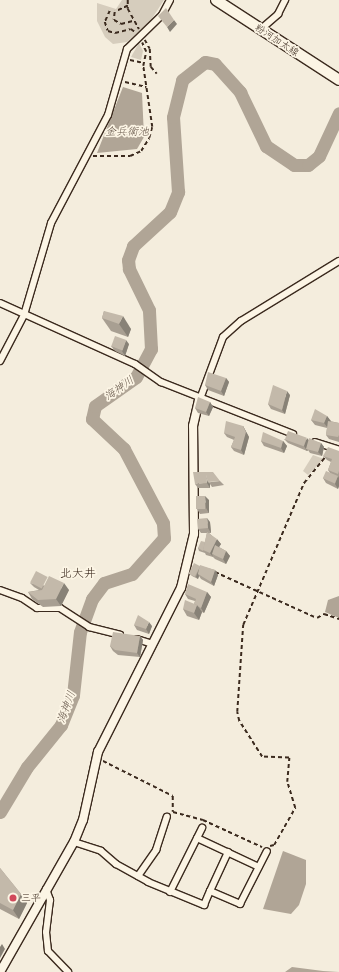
<!DOCTYPE html>
<html>
<head>
<meta charset="utf-8">
<style>
	body { margin:0 }
	#map { position:relative; width:339px; height:972px; overflow:hidden; background:#f4eddd; font-family:Mali,"Klee One",sans-serif }
	div>[style] { position:absolute }
	.green>* { inset:0; background:#d6cdbd }
	.water>* { inset:0; background:#b0a596 }
	.river>* { height:13px; margin:-6.5px; padding:0 6.5px; transform-origin:6.5px; border-radius:6.5px; background:#b0a596 }
	.path>* { height:1.5px; margin-top:-0.75px; transform-origin:0; background:repeating-linear-gradient(90deg,#3b2a1e 0 4px,transparent 0 7px) }
	.roads { filter:drop-shadow(1px 0 #3b2a1e) drop-shadow(-1px 0 #3b2a1e) drop-shadow(0 1px #3b2a1e) drop-shadow(0 -1px #3b2a1e) }
	.minor>* { height:6px; margin:-3px; padding:0 3px; transform-origin:3px; border-radius:3px; background:#fcf5e5 }
	.tertiary>* { height:8px; margin:-4px; padding:0 4px; transform-origin:4px; border-radius:4px; background:#fcf5e5 }
	.primary>* { height:10px; margin:-5px; padding:0 5px; transform-origin:5px; border-radius:5px; background:#fcf5e5 }
	.wall>* { inset:0; background:#a89f92 }
	.shaded-wall>* { inset:0; background:#888277 }
	.building>* { inset:0; background:#c3b9aa; transform-origin:0 0 }
	.dots>* { width:11px; height:11px; translate:-50% -50%; box-sizing:border-box; border:2px solid #fcf5e5; border-radius:50% }
	span { translate:-50% -50%; white-space:nowrap; text-align:center; line-height:1.15; -webkit-text-stroke:3.5px #fcf5e5; paint-order:stroke }
	.street-label { font-size:10px; color:#3b2a1e }
	.poi-label { font-size:10px; color:#3b2a1e }
	.left { translate:0 -50%; text-align:left }
	.water-label { font-size:11px; color:#645548; font-style:italic }
	.quarter-label { font-size:12px; color:#3b2a1e }
</style>
</head>
<body>
<div id="map">
	<div class="green">
		<div style="clip-path:polygon(122px 0,164px 0,149px 23px,127px 42px,113px 44px,105px 37px,97px 21px,97px 3px,116px 9px)"></div>
		<div style="clip-path:polygon(139px 43px,143px 51px,141px 60px,131px 57px)"></div>
		<div style="clip-path:polygon(313px 455px,324px 459px,308px 475px,303px 471px)"></div>
	</div>
	<div class="water">
		<div style="clip-path:polygon(123px 87px,142px 93px,144px 137px,137px 149px,97px 153px)"></div>
		<div style="clip-path:polygon(339px 596px,339px 618px,325px 612px,328px 600px)"></div>
		<div style="clip-path:polygon(283px 851px,306px 860px,306px 884px,299px 905px,291px 914px,263px 909px)"></div>
		<div style="clip-path:polygon(292px 967px,323px 971px,339px 972px,285px 972px)"></div>
	</div>
	<div class="river">
		<div style="left:0;top:812px;width:52px;rotate:-59deg"></div>
		<div style="left:27px;top:767px;width:54px;rotate:-51deg"></div>
		<div style="left:61px;top:725px;width:32px;rotate:-68deg"></div>
		<div style="left:73px;top:695px;width:63px;rotate:-83.7deg"></div>
		<div style="left:80px;top:632px;width:35px;rotate:-70deg"></div>
		<div style="left:92px;top:599px;width:20px;rotate:-53deg"></div>
		<div style="left:104px;top:583px;width:29px;rotate:-18deg"></div>
		<div style="left:132px;top:574px;width:48px;rotate:-48.4deg"></div>
		<div style="left:164px;top:538px;width:15px;rotate:-94deg"></div>
		<div style="left:163px;top:523px;width:84px;rotate:-117.8deg"></div>
		<div style="left:124px;top:449px;width:44px;rotate:-136.8deg"></div>
		<div style="left:92px;top:419px;width:13px;rotate:-77deg"></div>
		<div style="left:95px;top:406px;width:50px;rotate:-35.3deg"></div>
		<div style="left:136px;top:377px;width:32px;rotate:-62deg"></div>
		<div style="left:151px;top:349px;width:39px;rotate:-93deg"></div>
		<div style="left:149px;top:310px;width:46px;rotate:-116deg"></div>
		<div style="left:129px;top:269px;width:9px;rotate:-96deg"></div>
		<div style="left:128px;top:260px;width:15px;rotate:-70deg"></div>
		<div style="left:133px;top:246px;width:50px;rotate:-42.6deg"></div>
		<div style="left:170px;top:212px;width:22px;rotate:-68deg"></div>
		<div style="left:178px;top:192px;width:75px;rotate:-93.8deg"></div>
		<div style="left:173px;top:117px;width:38px;rotate:-76deg"></div>
		<div style="left:182px;top:80px;width:29px;rotate:-38deg"></div>
		<div style="left:205px;top:62px;width:10px;rotate:11deg"></div>
		<div style="left:215px;top:64px;width:38px;rotate:48deg"></div>
		<div style="left:240px;top:92px;width:60px;rotate:64.3deg"></div>
		<div style="left:266px;top:146px;width:34px;rotate:34deg"></div>
		<div style="left:294px;top:165px;width:14px"></div>
		<div style="left:308px;top:165px;width:14px;rotate:-39deg"></div>
		<div style="left:319px;top:156px;width:47px;rotate:-65.1deg"></div>
	</div>
	<div class="path">
		<div style="left:128px;top:0;width:9px;rotate:90deg"></div>
		<div style="left:128px;top:9px;width:23px;rotate:61deg"></div>
		<div style="left:128px;top:6px;width:14px;rotate:155deg"></div>
		<div style="left:115px;top:12px;width:8px;rotate:97deg"></div>
		<div style="left:114px;top:20px;width:8px;rotate:30deg"></div>
		<div style="left:121px;top:24px;width:12px;rotate:-14deg"></div>
		<div style="left:110px;top:11px;width:12px;rotate:114deg"></div>
		<div style="left:105px;top:22px;width:9px;rotate:72deg"></div>
		<div style="left:108px;top:31px;width:7px;rotate:16deg"></div>
		<div style="left:115px;top:33px;width:16px;rotate:-14deg"></div>
		<div style="left:131px;top:29px;width:5px;rotate:37deg"></div>
		<div style="left:145px;top:40px;width:10px;rotate:61deg"></div>
		<div style="left:150px;top:49px;width:18px;rotate:87deg"></div>
		<div style="left:151px;top:67px;width:9px;rotate:49deg"></div>
		<div style="left:130px;top:60px;width:14px;rotate:12deg"></div>
		<div style="left:125px;top:82px;width:22px;rotate:13deg"></div>
		<div style="left:93px;top:156px;width:37px"></div>
		<div style="left:130px;top:156px;width:12px;rotate:-24deg"></div>
		<div style="left:141px;top:151px;width:15px;rotate:-58deg"></div>
		<div style="left:149px;top:138px;width:11px;rotate:-75deg"></div>
		<div style="left:152px;top:127px;width:62px;rotate:-98.4deg"></div>
		<div style="left:143px;top:66px;width:14px;rotate:-78deg"></div>
		<div style="left:146px;top:52px;width:10px;rotate:-114deg"></div>
		<div style="left:215px;top:572px;width:112px;rotate:24.3deg"></div>
		<div style="left:317px;top:618px;width:8px;rotate:-30deg"></div>
		<div style="left:324px;top:614px;width:16px;rotate:18deg"></div>
		<div style="left:103px;top:761px;width:78px;rotate:26.6deg"></div>
		<div style="left:173px;top:796px;width:16px;rotate:90deg"></div>
		<div style="left:173px;top:812px;width:31px;rotate:15deg"></div>
		<div style="left:203px;top:820px;width:65px;rotate:24.6deg"></div>
		<div style="left:270px;top:846px;width:4px;rotate:-14deg"></div>
		<div style="left:274px;top:845px;width:43px;rotate:-60.4deg"></div>
		<div style="left:295px;top:808px;width:27px;rotate:-107deg"></div>
		<div style="left:287px;top:782px;width:24px;rotate:-85deg"></div>
		<div style="left:289px;top:758px;width:27px;rotate:-178deg"></div>
		<div style="left:262px;top:757px;width:43px;rotate:-122.6deg"></div>
		<div style="left:239px;top:721px;width:9px;rotate:-103deg"></div>
		<div style="left:237px;top:712px;width:87px;rotate:-86.1deg"></div>
		<div style="left:243px;top:625px;width:155px;rotate:-66.8deg"></div>
		<div style="left:304px;top:483px;width:33px;rotate:-51deg"></div>
	</div>
	<div class="roads">
		<div class="minor">
			<div style="left:261px;top:29px;width:23px;rotate:-41deg"></div>
			<div style="left:278px;top:14px;width:16px;rotate:-63deg"></div>
			<div style="left:0;top:303px;width:148px;rotate:24.3deg"></div>
			<div style="left:135px;top:364px;width:32px;rotate:35deg"></div>
			<div style="left:161px;top:382px;width:142px;rotate:21.5deg"></div>
			<div style="left:0;top:361px;width:52px;rotate:-62.4deg"></div>
			<div style="left:24px;top:315px;width:96px;rotate:-73.6deg"></div>
			<div style="left:51px;top:223px;width:122px;rotate:-62.2deg"></div>
			<div style="left:108px;top:115px;width:69px;rotate:-73.9deg"></div>
			<div style="left:127px;top:49px;width:49px;rotate:-44.2deg"></div>
			<div style="left:162px;top:15px;width:17px;rotate:-62deg"></div>
			<div style="left:200px;top:399px;width:66px;rotate:-69.6deg"></div>
			<div style="left:223px;top:337px;width:24px;rotate:-42deg"></div>
			<div style="left:241px;top:321px;width:115px;rotate:-31.5deg"></div>
			<div style="left:315px;top:442px;width:25px;rotate:18deg"></div>
			<div style="left:0;top:590px;width:23px;rotate:20deg"></div>
			<div style="left:22px;top:598px;width:18px;rotate:34deg"></div>
			<div style="left:37px;top:608px;width:23px"></div>
			<div style="left:60px;top:608px;width:35px;rotate:33deg"></div>
			<div style="left:89px;top:627px;width:32px;rotate:14deg"></div>
			<div style="left:137px;top:639px;width:16px;rotate:18deg"></div>
			<div style="left:197px;top:838px;width:68px;rotate:25.1deg"></div>
			<div style="left:74px;top:842px;width:28px;rotate:18deg"></div>
			<div style="left:101px;top:851px;width:20px;rotate:41deg"></div>
			<div style="left:116px;top:864px;width:37px;rotate:29deg"></div>
			<div style="left:148px;top:882px;width:61px;rotate:22.3deg"></div>
			<div style="left:204px;top:905px;width:15px;rotate:-67deg"></div>
			<div style="left:210px;top:891px;width:33px;rotate:23deg"></div>
			<div style="left:240px;top:904px;width:59px;rotate:-63deg"></div>
			<div style="left:138px;top:876px;width:32px;rotate:-55deg"></div>
			<div style="left:156px;top:850px;width:35px;rotate:-72deg"></div>
			<div style="left:46px;top:889px;width:12px;rotate:70deg"></div>
			<div style="left:50px;top:900px;width:32px;rotate:97deg"></div>
			<div style="left:46px;top:932px;width:19px;rotate:84deg"></div>
			<div style="left:48px;top:951px;width:29px;rotate:46deg"></div>
			<div style="left:210px;top:891px;width:43px;rotate:-65.2deg"></div>
			<div style="left:170px;top:892px;width:72px;rotate:-63.4deg"></div>
		</div>
		<div class="tertiary">
			<div style="left:0;top:972px;width:150px;rotate:-60.4deg"></div>
			<div style="left:74px;top:842px;width:24px;rotate:-68deg"></div>
			<div style="left:83px;top:820px;width:70px;rotate:-77.6deg"></div>
			<div style="left:98px;top:752px;width:184px;rotate:-63.2deg"></div>
			<div style="left:181px;top:588px;width:56px;rotate:-76.5deg"></div>
			<div style="left:194px;top:534px;width:108px;rotate:-90.5deg"></div>
			<div style="left:193px;top:426px;width:28px;rotate:-77deg"></div>
		</div>
		<div class="primary">
			<div style="left:216px;top:0;width:147px;rotate:33deg"></div>
		</div>
	</div>
	<div class="wall">
		<div style="clip-path:polygon(104px 311px,131px 329px,128px 337px,111px 331px,102px 318px)"></div>
		<div style="clip-path:polygon(129px 344px,125px 356px,115px 351px,111px 346px)"></div>
		<div style="clip-path:polygon(226px 378px,229px 382px,224px 396px,208px 390px,205px 385px)"></div>
		<div style="clip-path:polygon(290px 395px,285px 414px,271px 409px,268px 404px)"></div>
		<div style="clip-path:polygon(210px 402px,213px 407px,209px 416px,198px 413px,195px 408px)"></div>
		<div style="clip-path:polygon(327px 416px,330px 421px,339px 423px,339px 442px,329px 439px,326px 435px,327px 428px,315px 425px,311px 420px)"></div>
		<div style="clip-path:polygon(243px 426px,249px 437px,244px 455px,234px 451px,231px 447px,234px 440px,227px 437px,224px 433px)"></div>
		<div style="clip-path:polygon(284px 439px,309px 440px,321px 443px,324px 447px,322px 456px,310px 453px,308px 450px,307px 451px,288px 443px)"></div>
		<div style="clip-path:polygon(261px 441px,283px 441px,287px 446px,284px 453px,264px 446px)"></div>
		<div style="clip-path:polygon(339px 451px,339px 486px,338px 489px,326px 483px,323px 478px,330px 473px,328px 470px,331px 462px,327px 460px,323px 456px)"></div>
		<div style="clip-path:polygon(220px 481px,224px 485px,212px 487px,210px 484px,210px 488px,198px 488px,195px 484px)"></div>
		<div style="clip-path:polygon(209px 500px,209px 513px,200px 514px,197px 509px)"></div>
		<div style="clip-path:polygon(210px 522px,211px 533px,209px 533px,221px 544px,219px 547px,226px 551px,230px 556px,226px 564px,215px 559px,213px 557px,206px 555px,205px 553px,199px 551px,198px 548px,205px 542px,207px 533px,201px 533px,198px 529px)"></div>
		<div style="clip-path:polygon(200px 566px,215px 570px,218px 575px,214px 586px,201px 579px,199px 576px,198px 579px,192px 576px,190px 574px)"></div>
		<div style="clip-path:polygon(30px 583px,69px 590px,61px 606px,43px 607px,32px 599px,28px 592px,39px 590px,34px 587px)"></div>
		<div style="clip-path:polygon(207px 592px,211px 597px,204px 613px,202px 612px,199px 620px,187px 616px,183px 609px,194px 604px,195px 601px,188px 599px,185px 594px)"></div>
		<div style="clip-path:polygon(134px 625px,152px 626px,149px 634px,137px 630px)"></div>
		<div style="clip-path:polygon(140px 636px,143px 640px,140px 657px,118px 655px,113px 651px,110px 646px)"></div>
		<div style="clip-path:polygon(0 868px,21px 894px,27px 903px,19px 919px,0 909px)"></div>
	</div>
	<div class="shaded-wall">
		<div style="clip-path:polygon(174px 20px,177px 24px,170px 32px,167px 27px)"></div>
		<div style="clip-path:polygon(123px 316px,131px 329px,128px 337px,119px 324px)"></div>
		<div style="clip-path:polygon(126px 340px,129px 344px,125px 356px,122px 351px)"></div>
		<div style="clip-path:polygon(226px 378px,229px 382px,224px 396px,221px 391px)"></div>
		<div style="clip-path:polygon(287px 391px,290px 395px,285px 414px,282px 410px)"></div>
		<div style="clip-path:polygon(210px 402px,213px 407px,209px 416px,206px 412px)"></div>
		<div style="clip-path:polygon(327px 416px,331px 421px,328px 428px,324px 423px)"></div>
		<div style="clip-path:polygon(243px 426px,249px 437px,244px 455px,241px 450px)"></div>
		<div style="clip-path:polygon(307px 438px,311px 443px,306px 449px,308px 450px,307px 451px,304px 446px)"></div>
		<div style="clip-path:polygon(283px 441px,287px 446px,284px 453px,281px 448px)"></div>
		<div style="clip-path:polygon(321px 443px,324px 447px,322px 456px,318px 452px)"></div>
		<div style="clip-path:polygon(206px 475px,208px 482px,210px 484px,210px 488px,207px 483px)"></div>
		<div style="clip-path:polygon(338px 476px,339px 478px,339px 486px,338px 489px,335px 484px)"></div>
		<div style="clip-path:polygon(205px 496px,209px 500px,209px 513px,206px 508px)"></div>
		<div style="clip-path:polygon(207px 518px,210px 522px,211px 533px,208px 528px)"></div>
		<div style="clip-path:polygon(217px 539px,221px 544px,214px 555px,212px 554px,213px 557px,210px 553px)"></div>
		<div style="clip-path:polygon(226px 551px,230px 556px,226px 564px,223px 559px)"></div>
		<div style="clip-path:polygon(200px 566px,198px 574px,199px 576px,198px 579px,196px 577px)"></div>
		<div style="clip-path:polygon(215px 570px,218px 575px,214px 586px,211px 582px)"></div>
		<div style="clip-path:polygon(64px 583px,69px 590px,61px 606px,56px 599px)"></div>
		<div style="clip-path:polygon(207px 592px,211px 597px,204px 613px,201px 608px)"></div>
		<div style="clip-path:polygon(197px 605px,202px 612px,199px 620px,194px 613px)"></div>
		<div style="clip-path:polygon(149px 622px,152px 626px,149px 634px,146px 629px)"></div>
		<div style="clip-path:polygon(140px 636px,143px 640px,140px 657px,137px 653px)"></div>
		<div style="clip-path:polygon(21px 894px,27px 903px,19px 919px,13px 910px)"></div>
		<div style="clip-path:polygon(2px 944px,5px 949px,0 958px,0 947px)"></div>
	</div>
	<div class="building">
		<div style="clip-path:polygon(166px 8px,174px 20px,167px 27px,158px 16px)"></div>
		<div style="clip-path:polygon(104px 311px,123px 316px,119px 324px,102px 318px)"></div>
		<div style="left:115px;top:336px;width:12px;height:11px;rotate:20deg"></div>
		<div style="clip-path:polygon(208px 372px,226px 378px,221px 391px,205px 385px)"></div>
		<div style="clip-path:polygon(273px 385px,287px 391px,282px 410px,268px 404px)"></div>
		<div style="clip-path:polygon(198px 397px,210px 402px,206px 412px,195px 408px)"></div>
		<div style="clip-path:polygon(315px 409px,327px 416px,324px 423px,311px 420px)"></div>
		<div style="clip-path:polygon(226px 421px,243px 426px,246px 432px,241px 450px,231px 447px,235px 437px,224px 433px)"></div>
		<div style="clip-path:polygon(328px 421px,339px 423px,339px 435px,338px 437px,326px 435px)"></div>
		<div style="left:288px;top:431px;width:20px;height:9px;rotate:20deg"></div>
		<div style="clip-path:polygon(263px 432px,283px 441px,281px 448px,261px 441px)"></div>
		<div style="clip-path:polygon(309px 438px,321px 443px,318px 452px,306px 449px)"></div>
		<div style="clip-path:polygon(328px 447px,339px 451px,339px 471px,338px 474px,328px 470px,332px 459px,323px 456px)"></div>
		<div style="left:326px;top:471px;width:13px;height:8px;rotate:23deg"></div>
		<div style="clip-path:polygon(193px 472px,213px 472px,220px 481px,208px 482px,206px 475px,207px 483px,195px 484px)"></div>
		<div style="left:196px;top:496px;width:9px;height:13px"></div>
		<div style="left:207px;top:518px;width:10px;height:10px;rotate:84deg"></div>
		<div style="clip-path:polygon(207px 532px,217px 539px,210px 553px,203px 550px)"></div>
		<div style="clip-path:polygon(201px 541px,205px 542px,203px 551px,198px 548px)"></div>
		<div style="clip-path:polygon(215px 545px,226px 551px,223px 559px,212px 554px)"></div>
		<div style="left:194px;top:563px;width:7px;height:12px;rotate:27deg"></div>
		<div style="clip-path:polygon(200px 565px,215px 570px,211px 582px,198px 574px)"></div>
		<div style="left:36px;top:571px;width:13px;height:13px;rotate:27deg"></div>
		<div style="clip-path:polygon(49px 576px,64px 583px,56px 599px,38px 600px,28px 592px,42px 590px)"></div>
		<div style="clip-path:polygon(188px 584px,207px 592px,201px 608px,199px 607px,197px 605px,194px 604px,196px 599px,185px 594px)"></div>
		<div style="clip-path:polygon(185px 600px,197px 605px,194px 613px,183px 609px)"></div>
		<div style="clip-path:polygon(138px 615px,149px 622px,146px 629px,134px 625px)"></div>
		<div style="clip-path:polygon(113px 632px,140px 636px,137px 653px,115px 650px,110px 646px)"></div>
		<div style="clip-path:polygon(0 868px,21px 894px,13px 910px,0 903px)"></div>
	</div>
	<div class="dots">
		<div style="left:13px;top:898px;background:#d1495b"></div>
	</div>
	<div class="street-label">
		<span style="left:277px;top:40px;rotate:33deg">粉河加太線</span>
	</div>
	<div class="poi-label">
		<span class="left" style="left:21px;top:898px">三平</span>
	</div>
	<div class="water-label">
		<span style="left:127px;top:131px">金兵衛池</span>
		<span style="left:119px;top:388px;rotate:-35deg">海神川</span>
		<span style="left:66px;top:707px;rotate:-70deg">海神川</span>
	</div>
	<div class="quarter-label">
		<span style="left:78px;top:573px">北大井</span>
	</div>
</div>
</body>
</html>
